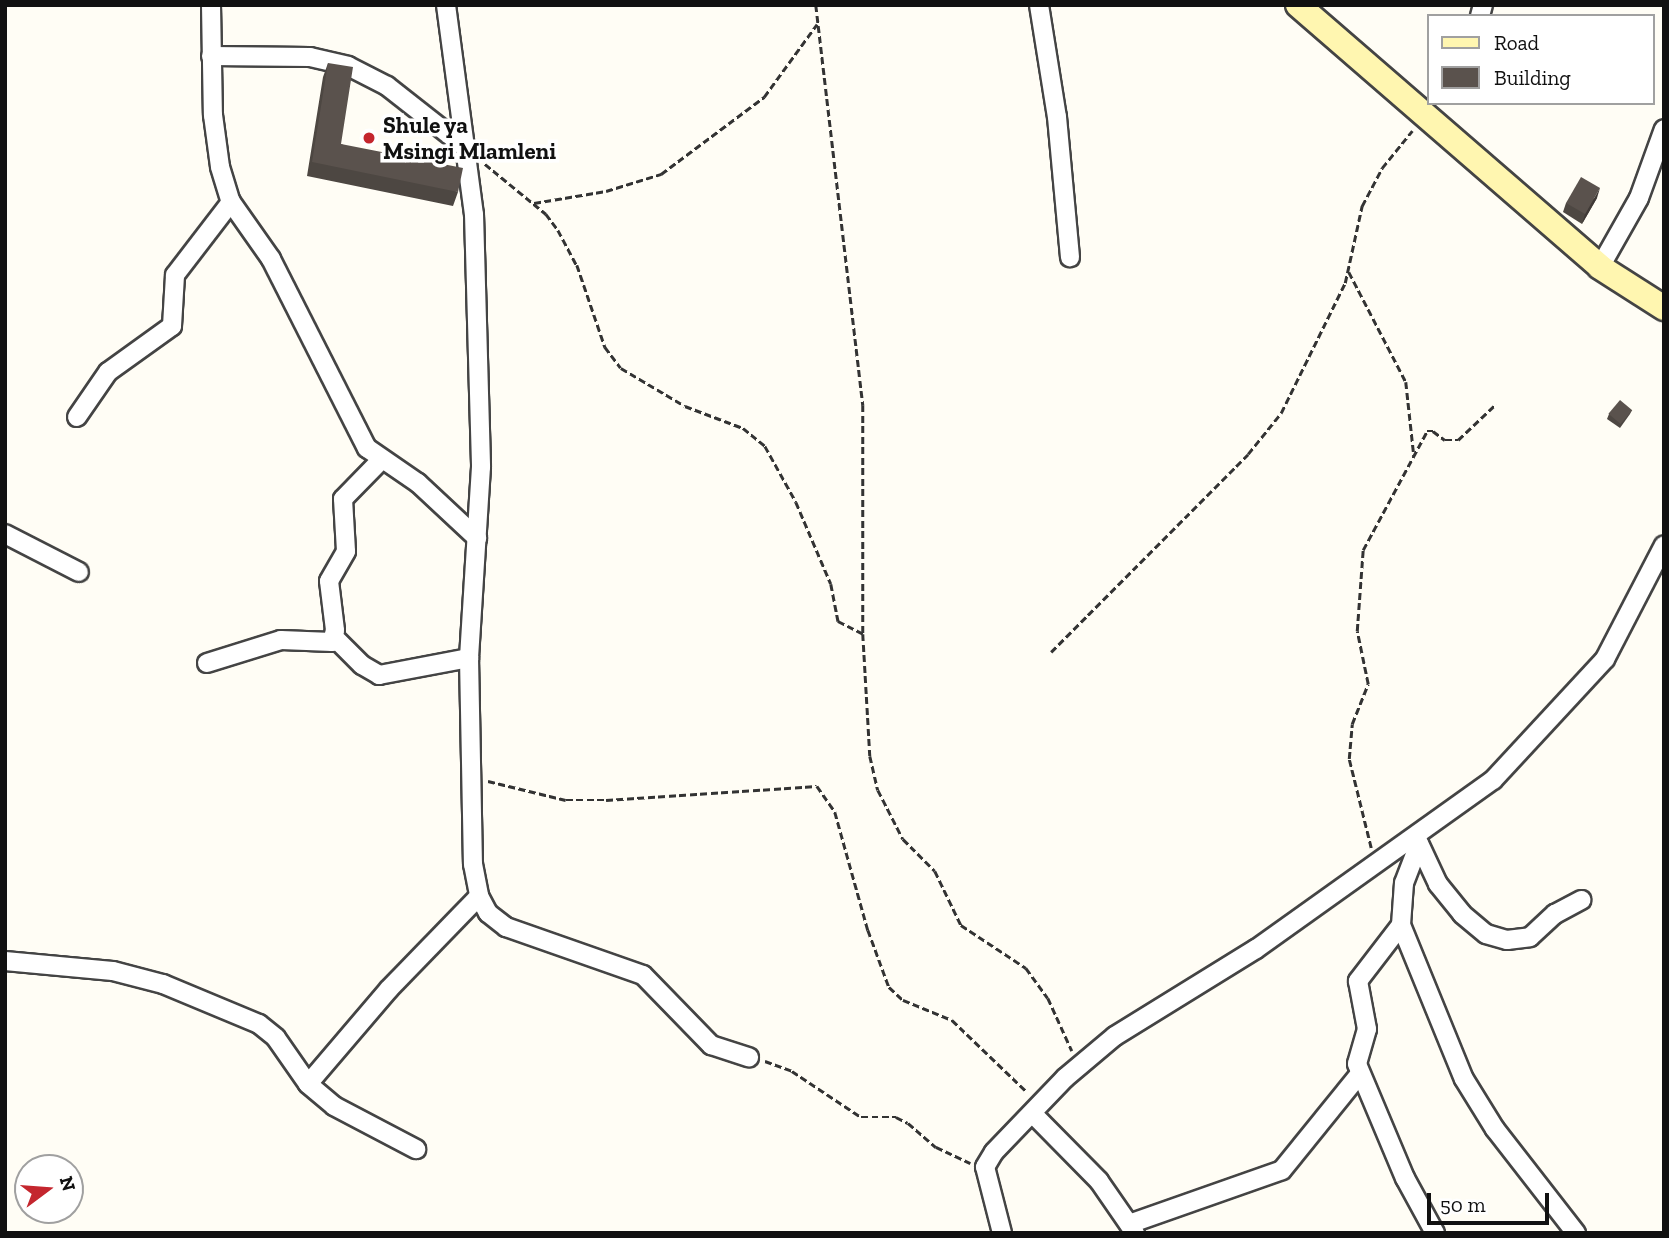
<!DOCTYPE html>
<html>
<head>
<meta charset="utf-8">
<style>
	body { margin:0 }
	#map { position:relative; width:1669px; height:1238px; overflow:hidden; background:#fffdf5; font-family:"Zilla Slab",serif }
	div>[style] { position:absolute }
	.path>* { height:2.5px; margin-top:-1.25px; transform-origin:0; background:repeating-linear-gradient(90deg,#333 0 7px,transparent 0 10.5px) }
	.roads { filter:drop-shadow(2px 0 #444) drop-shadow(-2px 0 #444) drop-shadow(0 2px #444) drop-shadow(0 -2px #444) }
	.minor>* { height:18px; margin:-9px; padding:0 9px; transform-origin:9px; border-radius:9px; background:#fff }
	.secondary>* { height:24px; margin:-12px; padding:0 12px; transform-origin:12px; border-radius:12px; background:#fff6b0 }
	.wall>* { inset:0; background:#4d4742 }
	.shaded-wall>* { inset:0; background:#3f3936 }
	.building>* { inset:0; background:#5a524d; transform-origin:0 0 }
	.dots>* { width:19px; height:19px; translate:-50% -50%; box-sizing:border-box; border:4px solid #fff; border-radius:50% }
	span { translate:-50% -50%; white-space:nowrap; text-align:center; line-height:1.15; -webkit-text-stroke:7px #fff; paint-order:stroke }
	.poi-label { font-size:23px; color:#111; font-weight:700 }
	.left { translate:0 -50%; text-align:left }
	.frame { position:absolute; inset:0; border:7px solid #111; pointer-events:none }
	.legend { position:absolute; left:1427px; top:14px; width:228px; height:91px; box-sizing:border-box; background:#fff; border:2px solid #a0a0a0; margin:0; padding:9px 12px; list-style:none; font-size:21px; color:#111 }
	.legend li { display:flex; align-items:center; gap:14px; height:35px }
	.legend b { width:35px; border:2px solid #a0a0a0 }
	.north { position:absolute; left:14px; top:1154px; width:70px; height:70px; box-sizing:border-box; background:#fff; border:2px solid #a0a0a0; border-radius:50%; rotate:74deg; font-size:19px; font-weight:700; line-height:28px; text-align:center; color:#111 }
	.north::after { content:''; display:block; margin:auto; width:24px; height:32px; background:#c4262e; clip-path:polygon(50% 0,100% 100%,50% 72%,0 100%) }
	.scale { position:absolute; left:1427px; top:1193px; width:122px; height:32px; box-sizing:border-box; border:4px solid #111; border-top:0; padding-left:9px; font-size:21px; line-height:24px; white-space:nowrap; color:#111; -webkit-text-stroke:5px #fff; paint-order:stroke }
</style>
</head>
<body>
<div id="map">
	<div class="path">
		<div style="left:816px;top:5px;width:403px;rotate:83.3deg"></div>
		<div style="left:863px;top:405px;width:229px;rotate:90deg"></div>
		<div style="left:863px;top:634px;width:122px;rotate:86.7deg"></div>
		<div style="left:870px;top:756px;width:35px;rotate:77deg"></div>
		<div style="left:878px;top:790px;width:55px;rotate:63deg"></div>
		<div style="left:903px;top:839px;width:45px;rotate:45deg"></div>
		<div style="left:935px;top:871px;width:60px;rotate:64.3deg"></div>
		<div style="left:961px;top:925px;width:78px;rotate:33.5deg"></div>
		<div style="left:1026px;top:968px;width:37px;rotate:54deg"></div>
		<div style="left:1048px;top:998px;width:58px;rotate:65.6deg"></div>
		<div style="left:485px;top:164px;width:79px;rotate:39.3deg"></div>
		<div style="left:546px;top:214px;width:20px;rotate:53deg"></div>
		<div style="left:558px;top:230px;width:40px;rotate:62deg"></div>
		<div style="left:577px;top:265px;width:87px;rotate:71.1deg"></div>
		<div style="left:605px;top:347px;width:26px;rotate:53deg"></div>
		<div style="left:621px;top:368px;width:74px;rotate:30.7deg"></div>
		<div style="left:685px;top:406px;width:62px;rotate:20.8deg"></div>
		<div style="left:743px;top:428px;width:28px;rotate:39deg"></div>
		<div style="left:765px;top:446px;width:64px;rotate:61deg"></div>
		<div style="left:796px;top:502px;width:89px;rotate:66.9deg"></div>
		<div style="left:831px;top:584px;width:38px;rotate:79deg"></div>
		<div style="left:838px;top:621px;width:28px;rotate:27deg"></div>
		<div style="left:534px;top:203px;width:73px;rotate:-9.5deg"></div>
		<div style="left:606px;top:191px;width:58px;rotate:-17.2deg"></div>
		<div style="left:661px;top:174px;width:129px;rotate:-36.8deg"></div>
		<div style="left:764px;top:97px;width:90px;rotate:-54deg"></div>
		<div style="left:1349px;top:272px;width:124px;rotate:62.6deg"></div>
		<div style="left:1406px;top:382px;width:74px;rotate:83.8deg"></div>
		<div style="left:1051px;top:652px;width:279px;rotate:-45.1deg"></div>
		<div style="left:1248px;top:454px;width:53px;rotate:-51.2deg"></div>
		<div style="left:1281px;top:413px;width:145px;rotate:-63.8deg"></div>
		<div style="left:1345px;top:283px;width:79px;rotate:-77.6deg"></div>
		<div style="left:1362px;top:206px;width:43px;rotate:-62.2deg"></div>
		<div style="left:1382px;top:168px;width:48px;rotate:-51deg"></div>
		<div style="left:488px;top:781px;width:80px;rotate:13.7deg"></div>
		<div style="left:566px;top:800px;width:40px"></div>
		<div style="left:606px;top:800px;width:211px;rotate:-3.8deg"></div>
		<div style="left:817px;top:786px;width:32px;rotate:55deg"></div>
		<div style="left:835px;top:812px;width:123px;rotate:74.4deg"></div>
		<div style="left:868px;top:930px;width:61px;rotate:69.8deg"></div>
		<div style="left:889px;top:987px;width:19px;rotate:43deg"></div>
		<div style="left:903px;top:1000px;width:53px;rotate:22.2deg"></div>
		<div style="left:952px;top:1020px;width:104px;rotate:43.8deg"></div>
		<div style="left:1371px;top:848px;width:92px;rotate:-103.9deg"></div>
		<div style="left:1349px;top:759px;width:35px;rotate:-85deg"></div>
		<div style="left:1352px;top:724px;width:43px;rotate:-68.2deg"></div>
		<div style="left:1368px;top:684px;width:54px;rotate:-101.7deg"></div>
		<div style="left:1357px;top:631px;width:81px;rotate:-85.8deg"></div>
		<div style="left:1363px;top:550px;width:135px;rotate:-61.7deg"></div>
		<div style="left:1427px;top:431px;width:6px"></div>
		<div style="left:1433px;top:431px;width:15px;rotate:37deg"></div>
		<div style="left:1445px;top:440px;width:13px"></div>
		<div style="left:1458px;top:440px;width:52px;rotate:-43.5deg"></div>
		<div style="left:765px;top:1061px;width:29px;rotate:20deg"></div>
		<div style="left:792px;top:1071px;width:83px;rotate:33.7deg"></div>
		<div style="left:861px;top:1117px;width:35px"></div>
		<div style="left:896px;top:1117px;width:13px;rotate:27deg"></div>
		<div style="left:908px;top:1123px;width:37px;rotate:41deg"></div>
		<div style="left:936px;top:1147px;width:38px;rotate:25deg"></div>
	</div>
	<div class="roads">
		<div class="minor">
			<div style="left:211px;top:5px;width:110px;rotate:89deg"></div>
			<div style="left:213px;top:115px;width:52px;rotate:82.3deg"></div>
			<div style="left:220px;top:167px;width:37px;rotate:73deg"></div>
			<div style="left:231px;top:202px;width:70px;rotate:54.9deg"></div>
			<div style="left:271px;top:259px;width:212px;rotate:63.1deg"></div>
			<div style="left:367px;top:448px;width:62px;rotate:34.5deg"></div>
			<div style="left:418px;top:483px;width:81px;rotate:43deg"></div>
			<div style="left:446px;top:5px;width:211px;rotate:82.4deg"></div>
			<div style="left:474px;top:214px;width:253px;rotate:88.4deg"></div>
			<div style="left:481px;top:467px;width:191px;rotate:93.6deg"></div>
			<div style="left:469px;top:658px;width:206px;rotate:88.9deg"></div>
			<div style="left:473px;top:864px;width:33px;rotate:79deg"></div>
			<div style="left:479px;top:896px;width:19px;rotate:62deg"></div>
			<div style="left:488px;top:913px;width:23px;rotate:38deg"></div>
			<div style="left:506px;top:927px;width:145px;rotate:19.3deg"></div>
			<div style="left:643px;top:975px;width:98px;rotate:45.8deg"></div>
			<div style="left:711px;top:1045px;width:40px;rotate:18deg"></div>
			<div style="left:1039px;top:5px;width:113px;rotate:80.9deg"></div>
			<div style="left:1057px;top:117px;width:141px;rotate:84.7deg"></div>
			<div style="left:1480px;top:16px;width:11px;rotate:-75deg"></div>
			<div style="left:211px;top:56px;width:99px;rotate:0.6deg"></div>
			<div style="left:310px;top:57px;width:39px;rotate:13deg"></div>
			<div style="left:348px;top:66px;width:44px;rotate:27.1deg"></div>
			<div style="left:387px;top:86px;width:100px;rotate:38.1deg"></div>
			<div style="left:1600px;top:267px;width:79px;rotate:-60.5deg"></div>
			<div style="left:1639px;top:198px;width:73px;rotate:-70.1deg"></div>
			<div style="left:77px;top:417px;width:55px;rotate:-55.4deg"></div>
			<div style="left:108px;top:372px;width:79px;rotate:-35.7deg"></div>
			<div style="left:172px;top:326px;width:51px;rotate:-86.6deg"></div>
			<div style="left:175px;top:275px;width:92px;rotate:-52.5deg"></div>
			<div style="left:5px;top:534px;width:83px;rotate:27.2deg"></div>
			<div style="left:335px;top:638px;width:38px;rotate:45deg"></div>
			<div style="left:362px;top:665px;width:20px;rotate:30deg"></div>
			<div style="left:379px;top:675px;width:92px;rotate:-10.7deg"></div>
			<div style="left:207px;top:663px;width:77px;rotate:-17.3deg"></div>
			<div style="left:281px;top:640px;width:51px;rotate:2.2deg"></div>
			<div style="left:332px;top:642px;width:12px;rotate:-76deg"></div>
			<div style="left:335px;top:630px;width:49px;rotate:-97deg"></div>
			<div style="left:329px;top:581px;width:34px;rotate:-60deg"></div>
			<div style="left:346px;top:551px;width:52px;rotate:-93.3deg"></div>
			<div style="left:343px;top:499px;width:54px;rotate:-45.7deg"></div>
			<div style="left:1417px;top:839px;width:50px;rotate:65deg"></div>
			<div style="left:1438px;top:884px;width:38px;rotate:51deg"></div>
			<div style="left:1462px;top:914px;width:31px;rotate:40deg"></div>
			<div style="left:1486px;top:934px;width:22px;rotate:16deg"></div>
			<div style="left:1507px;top:940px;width:23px;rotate:-7deg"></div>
			<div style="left:1530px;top:937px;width:34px;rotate:-43deg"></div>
			<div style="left:1555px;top:914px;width:30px;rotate:-28deg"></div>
			<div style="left:1419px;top:844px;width:42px;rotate:111deg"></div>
			<div style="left:1404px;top:883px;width:42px;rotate:94.1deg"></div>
			<div style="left:1401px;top:925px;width:166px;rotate:67.8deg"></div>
			<div style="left:1464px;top:1079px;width:59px;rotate:58.2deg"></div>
			<div style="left:1495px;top:1129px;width:132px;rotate:52.1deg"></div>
			<div style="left:1401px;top:925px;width:71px;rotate:127.5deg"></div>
			<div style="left:1358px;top:981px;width:49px;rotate:79.4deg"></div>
			<div style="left:1367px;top:1029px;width:36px;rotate:106deg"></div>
			<div style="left:1357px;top:1064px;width:124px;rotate:67.2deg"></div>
			<div style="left:1405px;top:1178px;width:63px;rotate:61.4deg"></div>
			<div style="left:5px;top:961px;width:108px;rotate:5.3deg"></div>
			<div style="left:113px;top:971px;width:52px;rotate:14.6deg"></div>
			<div style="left:163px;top:984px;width:104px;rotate:22.6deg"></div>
			<div style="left:259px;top:1024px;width:22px;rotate:39deg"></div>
			<div style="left:276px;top:1038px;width:56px;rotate:55.2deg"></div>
			<div style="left:308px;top:1084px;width:34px;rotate:40deg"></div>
			<div style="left:334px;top:1106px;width:93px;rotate:27.7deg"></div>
			<div style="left:308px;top:1084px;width:125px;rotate:-49.5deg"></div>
			<div style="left:389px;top:989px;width:129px;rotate:-45.9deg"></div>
			<div style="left:1033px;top:1114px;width:94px;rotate:45.4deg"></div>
			<div style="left:1099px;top:1181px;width:63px;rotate:55.3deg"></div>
			<div style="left:1129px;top:1224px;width:162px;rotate:-19.4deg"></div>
			<div style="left:1282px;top:1170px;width:122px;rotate:-51deg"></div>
			<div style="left:1002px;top:1233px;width:68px;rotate:-104.4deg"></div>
			<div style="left:985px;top:1167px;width:17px;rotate:-59deg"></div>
			<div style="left:994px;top:1152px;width:103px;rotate:-46.2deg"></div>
			<div style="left:1065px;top:1078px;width:65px;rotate:-40deg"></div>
			<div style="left:1115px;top:1036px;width:166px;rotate:-31.7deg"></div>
			<div style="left:1256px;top:949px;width:291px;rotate:-35.5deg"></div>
			<div style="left:1493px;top:780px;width:165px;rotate:-47.2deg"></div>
			<div style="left:1605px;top:659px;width:128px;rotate:-62.6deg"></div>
		</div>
		<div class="secondary">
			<div style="left:1298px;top:5px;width:400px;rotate:40.9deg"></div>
			<div style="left:1600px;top:267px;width:76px;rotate:32.6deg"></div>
		</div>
	</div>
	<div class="wall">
		<div style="clip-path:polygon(328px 63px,341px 144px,458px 192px,453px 206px,307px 176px,323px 77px)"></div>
		<div style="clip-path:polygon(1597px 198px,1582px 224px,1563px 212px,1566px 203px)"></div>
		<div style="clip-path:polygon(1632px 410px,1630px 414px,1620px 428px,1607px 419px,1609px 414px)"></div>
	</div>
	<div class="shaded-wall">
		<div style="clip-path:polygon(1600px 188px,1597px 198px,1582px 224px,1585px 214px)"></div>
	</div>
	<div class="building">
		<div style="clip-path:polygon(328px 63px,353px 67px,341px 144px,463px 168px,458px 192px,312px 162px)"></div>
		<div style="left:1581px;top:177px;width:22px;height:30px;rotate:30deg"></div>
		<div style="left:1620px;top:400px;width:16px;height:18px;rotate:40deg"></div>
	</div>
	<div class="dots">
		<div style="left:369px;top:138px;background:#c4262e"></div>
	</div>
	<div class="poi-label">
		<span class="left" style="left:383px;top:138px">Shule ya<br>Msingi Mlamleni</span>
	</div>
	<div class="frame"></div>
	<ul class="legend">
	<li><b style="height:9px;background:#fff6b0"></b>Road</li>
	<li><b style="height:19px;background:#5a524d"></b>Building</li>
	</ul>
	<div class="north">N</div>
	<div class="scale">50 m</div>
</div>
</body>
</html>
